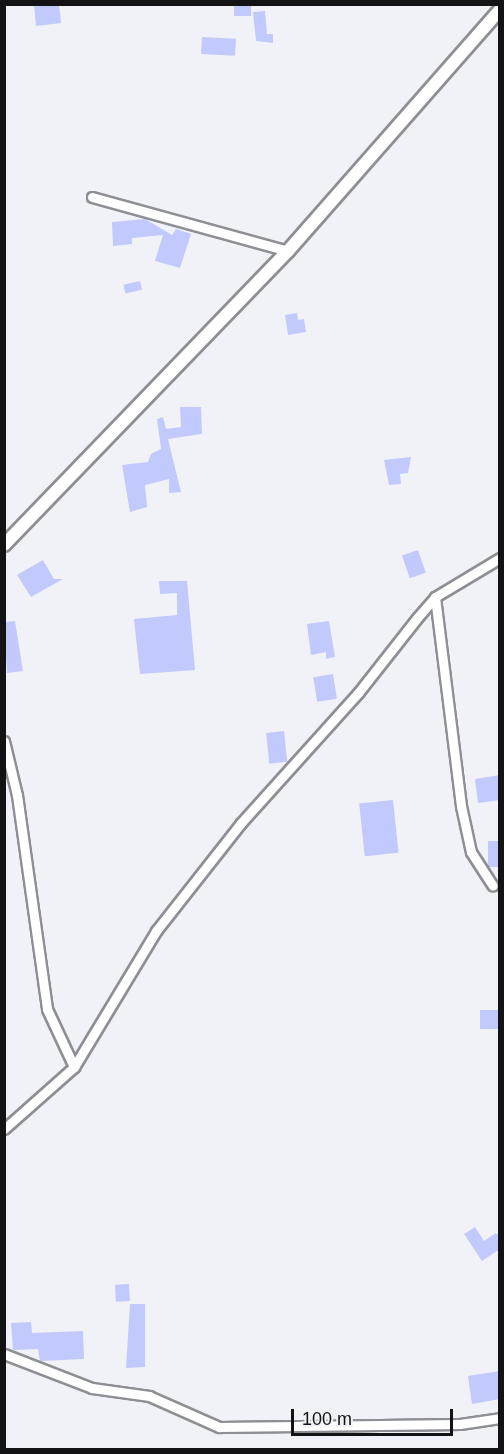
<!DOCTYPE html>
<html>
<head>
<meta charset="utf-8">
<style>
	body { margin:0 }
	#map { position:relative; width:504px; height:1454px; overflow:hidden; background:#f1f2f8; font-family:Helvetica,sans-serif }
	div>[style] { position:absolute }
	.building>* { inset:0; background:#c2c9fc; transform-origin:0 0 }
	.roads { filter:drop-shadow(2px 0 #8e8f94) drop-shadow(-2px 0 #8e8f94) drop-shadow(0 2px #8e8f94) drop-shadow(0 -2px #8e8f94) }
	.minor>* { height:9px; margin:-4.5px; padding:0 4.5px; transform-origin:4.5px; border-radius:4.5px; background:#fff }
	.tertiary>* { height:12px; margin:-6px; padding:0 6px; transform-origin:6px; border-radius:6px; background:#fff }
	span { translate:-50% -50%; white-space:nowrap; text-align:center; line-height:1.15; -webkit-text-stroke:6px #f1f2f8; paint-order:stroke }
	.frame { position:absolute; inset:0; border:6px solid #131315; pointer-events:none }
	.scale { position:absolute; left:291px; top:1409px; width:162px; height:27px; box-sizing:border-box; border:3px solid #131315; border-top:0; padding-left:8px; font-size:18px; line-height:21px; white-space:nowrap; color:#131315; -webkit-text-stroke:4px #f1f2f8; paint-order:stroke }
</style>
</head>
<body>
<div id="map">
	<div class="building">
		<div style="clip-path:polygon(34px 4px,59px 4px,61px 23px,36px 26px)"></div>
		<div style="left:234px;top:4px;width:17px;height:12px"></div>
		<div style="clip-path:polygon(265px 11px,267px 34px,273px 34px,273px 43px,256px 41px,253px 12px)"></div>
		<div style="left:202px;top:37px;width:34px;height:17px;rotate:3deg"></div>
		<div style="clip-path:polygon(145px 219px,172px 235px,176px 229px,191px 234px,180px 268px,155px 261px,163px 235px,132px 238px,132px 244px,113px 246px,112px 222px)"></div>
		<div style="left:140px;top:281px;width:9px;height:17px;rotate:77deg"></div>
		<div style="clip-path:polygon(297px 313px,298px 320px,304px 319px,306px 332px,288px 335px,285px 315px)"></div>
		<div style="clip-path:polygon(180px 407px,201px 407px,202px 434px,168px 439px,181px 492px,169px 493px,169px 479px,145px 485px,147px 507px,130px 512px,122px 465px,148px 462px,151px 454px,161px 449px,157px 419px,163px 417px,166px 429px,181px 427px)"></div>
		<div style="clip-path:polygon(411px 457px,408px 473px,400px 474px,401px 484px,389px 485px,384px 460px)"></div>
		<div style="left:418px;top:550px;width:24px;height:17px;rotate:71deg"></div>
		<div style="clip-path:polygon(43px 560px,54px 579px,63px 579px,31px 597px,17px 575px)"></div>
		<div style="clip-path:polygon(159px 581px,187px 581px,195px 670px,140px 674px,134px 619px,177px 615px,177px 593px,160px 594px)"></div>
		<div style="clip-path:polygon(15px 621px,23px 671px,7px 673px,4px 622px)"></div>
		<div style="clip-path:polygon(329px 621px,335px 657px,326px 659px,326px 652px,311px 655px,307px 624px)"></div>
		<div style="left:333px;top:674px;width:25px;height:20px;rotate:81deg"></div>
		<div style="left:284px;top:731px;width:31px;height:18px;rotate:84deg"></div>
		<div style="clip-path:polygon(500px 775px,500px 800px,478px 803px,475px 779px)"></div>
		<div style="left:393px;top:800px;width:53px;height:34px;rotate:84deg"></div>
		<div style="left:500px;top:841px;width:26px;height:12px;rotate:90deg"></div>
		<div style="left:500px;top:1010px;width:19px;height:20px;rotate:90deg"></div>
		<div style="clip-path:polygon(475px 1227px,484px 1241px,496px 1233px,500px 1238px,500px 1249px,482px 1261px,464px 1234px)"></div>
		<div style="left:129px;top:1284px;width:17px;height:14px;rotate:87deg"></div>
		<div style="clip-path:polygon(130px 1304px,145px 1304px,145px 1367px,126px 1368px)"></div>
		<div style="clip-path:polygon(31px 1322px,32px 1333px,83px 1331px,84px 1359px,40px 1361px,38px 1349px,13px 1350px,11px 1323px)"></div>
		<div style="clip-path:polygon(500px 1371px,500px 1399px,472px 1404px,468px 1376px)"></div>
	</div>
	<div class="roads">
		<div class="minor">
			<div style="left:92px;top:197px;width:203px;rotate:15.4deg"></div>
			<div style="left:435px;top:597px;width:211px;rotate:82.9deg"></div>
			<div style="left:461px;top:806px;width:47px;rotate:77.7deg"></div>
			<div style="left:471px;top:852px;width:40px;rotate:57.1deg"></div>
			<div style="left:4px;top:741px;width:56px;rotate:76.5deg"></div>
			<div style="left:17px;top:795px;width:216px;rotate:82deg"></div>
			<div style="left:47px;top:1009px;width:64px;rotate:65deg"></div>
			<div style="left:4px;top:1129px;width:94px;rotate:-41.5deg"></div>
			<div style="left:74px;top:1067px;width:159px;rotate:-58.9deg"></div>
			<div style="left:156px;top:931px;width:137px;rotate:-51.8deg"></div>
			<div style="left:241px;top:823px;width:175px;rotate:-48deg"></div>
			<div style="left:358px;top:693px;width:95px;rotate:-51.8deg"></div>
			<div style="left:417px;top:618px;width:28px;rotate:-49deg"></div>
			<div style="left:435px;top:597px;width:76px;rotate:-31deg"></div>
			<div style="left:4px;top:1354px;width:94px;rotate:21.1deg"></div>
			<div style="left:92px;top:1388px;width:58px;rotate:8deg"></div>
			<div style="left:149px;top:1396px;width:77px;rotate:23.9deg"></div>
			<div style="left:219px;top:1427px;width:241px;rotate:-0.7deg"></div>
			<div style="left:460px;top:1424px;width:40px;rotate:-8.5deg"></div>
		</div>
		<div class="tertiary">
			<div style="left:4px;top:545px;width:409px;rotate:-46deg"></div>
			<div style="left:288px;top:251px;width:321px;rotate:-48.7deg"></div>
		</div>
	</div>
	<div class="frame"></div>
	<div class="scale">100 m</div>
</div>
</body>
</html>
